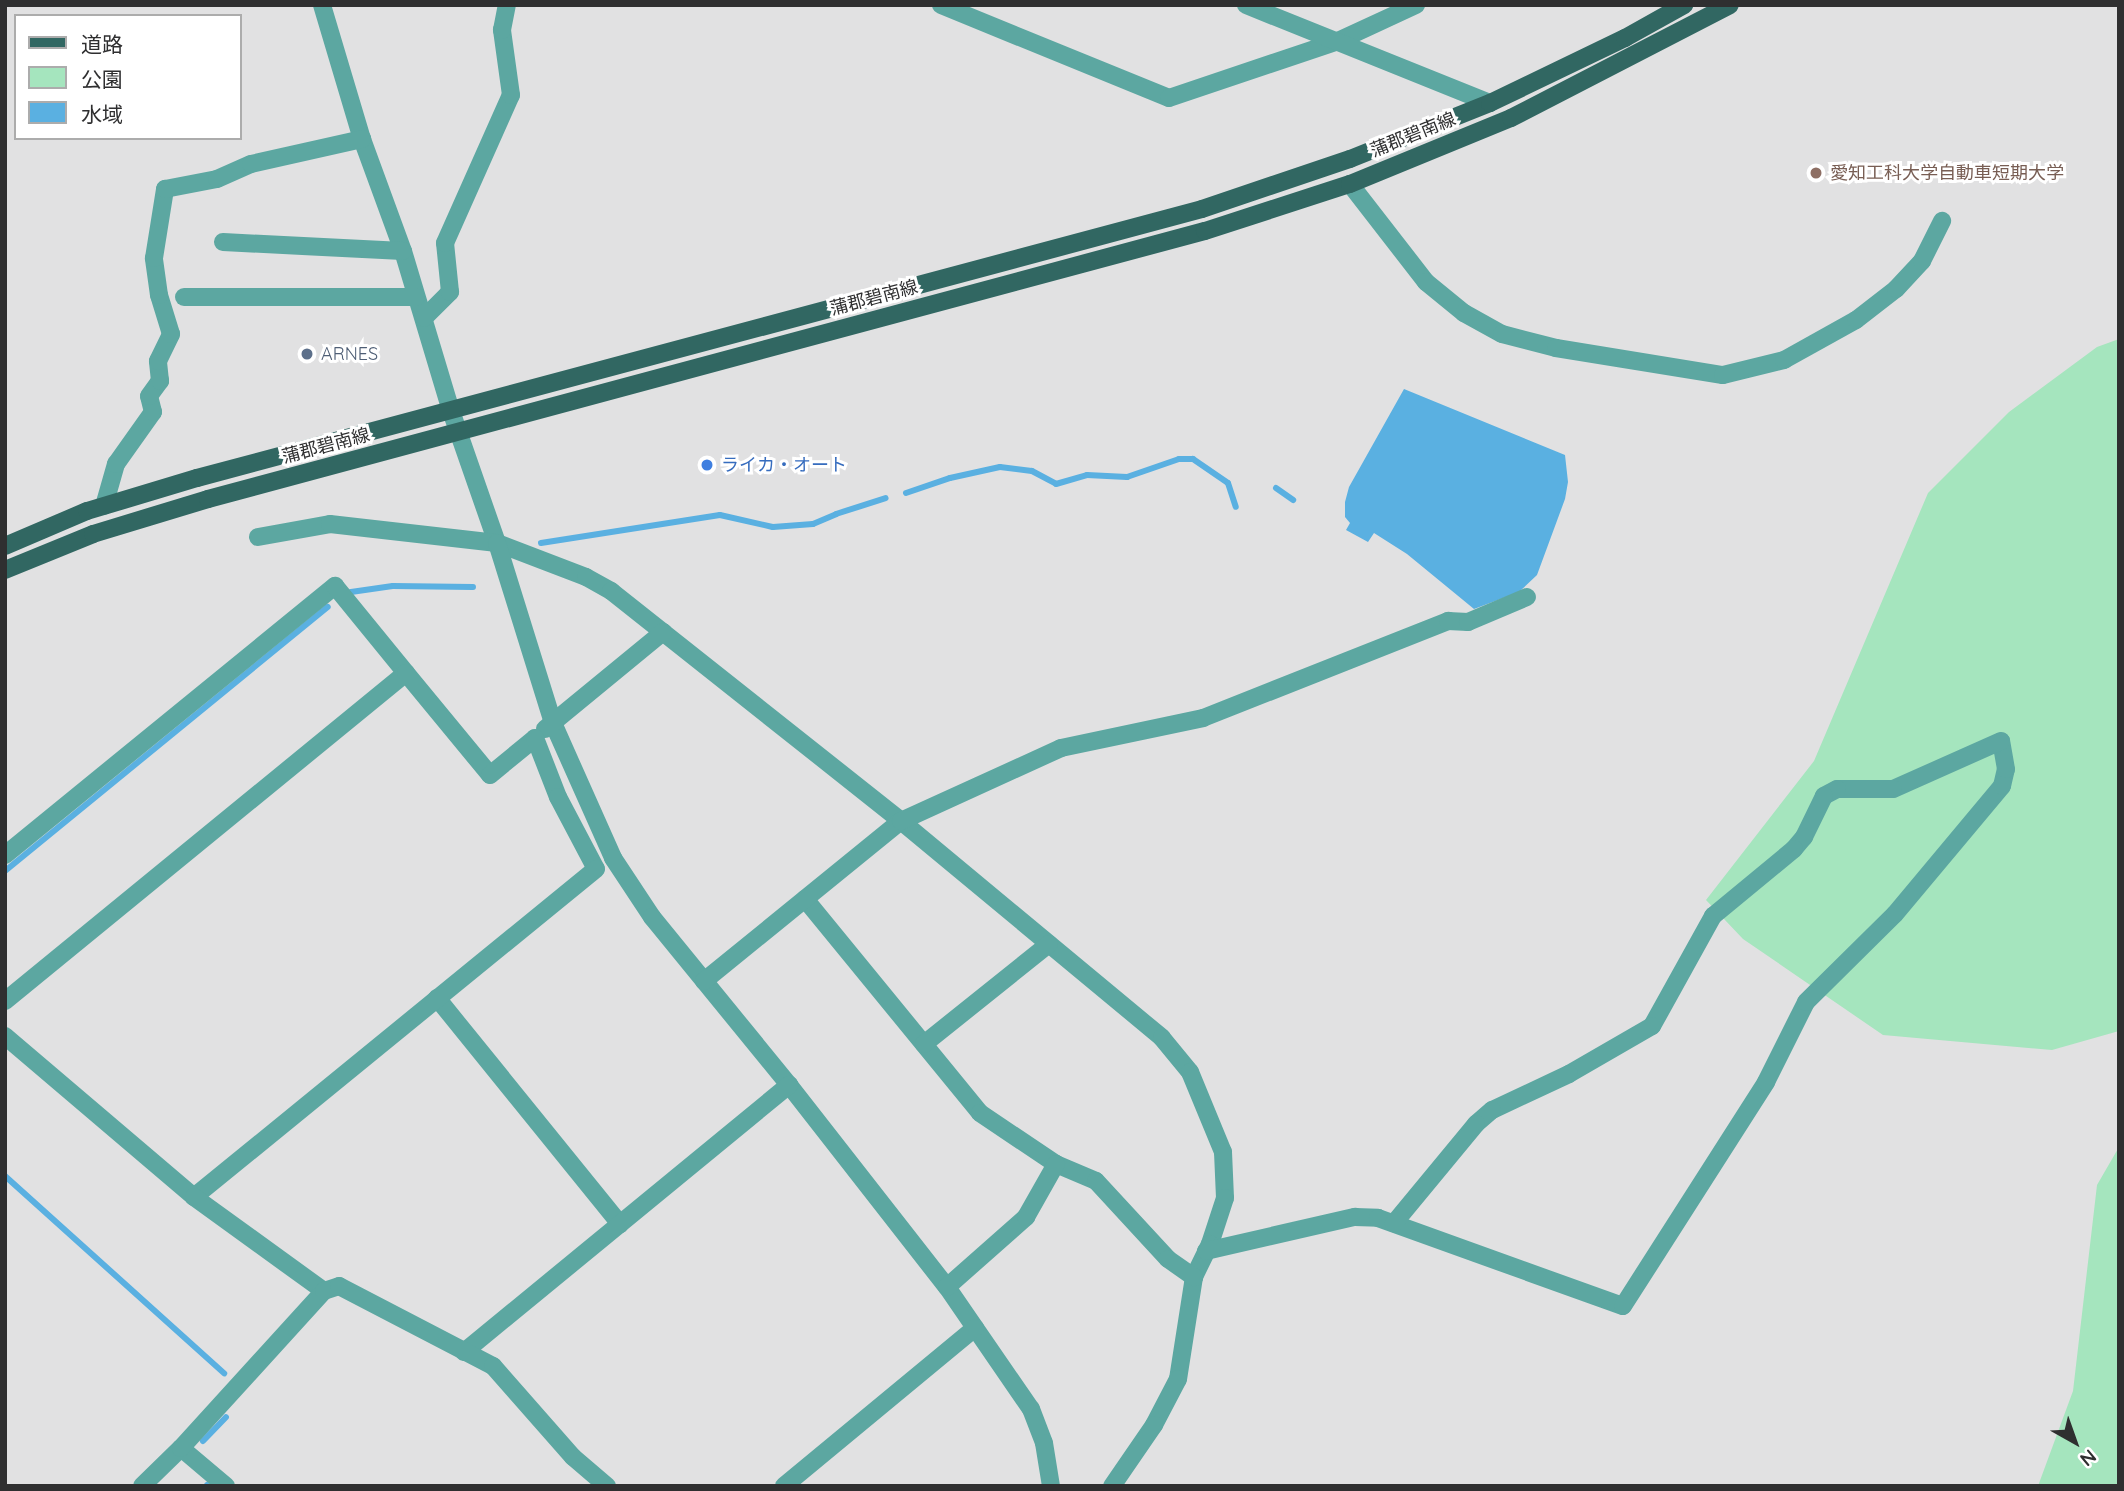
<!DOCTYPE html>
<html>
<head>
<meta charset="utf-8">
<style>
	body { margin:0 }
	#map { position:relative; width:2124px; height:1491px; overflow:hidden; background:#e1e1e2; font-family:Quicksand,"Noto Sans JP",sans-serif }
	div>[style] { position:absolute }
	.green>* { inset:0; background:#a5e5be }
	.water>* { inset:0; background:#5ab0e1 }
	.stream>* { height:6px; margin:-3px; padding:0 3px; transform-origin:3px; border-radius:3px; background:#5ab0e1 }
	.minor>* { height:18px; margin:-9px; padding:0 9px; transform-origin:9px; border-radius:9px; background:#5ca7a1 }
	.major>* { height:18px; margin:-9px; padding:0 9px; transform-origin:9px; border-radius:9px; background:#316762 }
	.dots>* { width:19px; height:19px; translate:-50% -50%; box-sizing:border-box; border:4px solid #fff; border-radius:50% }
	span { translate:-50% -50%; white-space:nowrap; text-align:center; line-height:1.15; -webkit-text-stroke:6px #fff; paint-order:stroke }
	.street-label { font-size:18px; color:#2f2f30 }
	.education-label { font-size:18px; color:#785e54 }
	.left { translate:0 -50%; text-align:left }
	.service-label { font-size:18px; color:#4e5e75 }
	.shop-label { font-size:18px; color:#366cbe }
	.frame { position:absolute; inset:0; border:7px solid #2f2f30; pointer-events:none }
	.legend { position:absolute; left:14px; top:14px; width:228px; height:126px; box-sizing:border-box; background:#fff; border:2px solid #acacac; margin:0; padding:9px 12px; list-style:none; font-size:21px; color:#2f2f30 }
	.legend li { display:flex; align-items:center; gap:14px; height:35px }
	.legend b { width:35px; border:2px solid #acacac }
	.north { position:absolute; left:2040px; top:1407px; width:70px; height:70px; -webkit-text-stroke:5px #fff; paint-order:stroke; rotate:140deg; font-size:19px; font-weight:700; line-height:28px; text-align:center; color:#2f2f30 }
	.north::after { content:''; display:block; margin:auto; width:24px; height:32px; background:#2f2f30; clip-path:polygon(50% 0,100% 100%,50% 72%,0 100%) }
</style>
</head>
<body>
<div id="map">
	<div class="green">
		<div style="clip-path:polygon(2119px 339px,2119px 1031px,2052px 1050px,1883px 1035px,1743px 939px,1706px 900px,1814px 761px,1928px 493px,2009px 412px,2097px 347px)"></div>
		<div style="clip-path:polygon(2119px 1147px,2119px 1486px,2038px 1486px,2073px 1391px,2097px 1185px)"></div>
	</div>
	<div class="water">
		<div style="clip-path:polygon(1404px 389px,1565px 455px,1568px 482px,1565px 499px,1537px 575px,1519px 592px,1474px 609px,1407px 554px,1374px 533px,1368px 542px,1346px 530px,1350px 523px,1345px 517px,1345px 502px,1349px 487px)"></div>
	</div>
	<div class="stream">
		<div style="left:1276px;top:488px;width:21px;rotate:35deg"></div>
		<div style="left:906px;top:493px;width:46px;rotate:-18.8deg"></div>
		<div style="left:950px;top:478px;width:51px;rotate:-12.4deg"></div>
		<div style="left:1000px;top:467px;width:32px;rotate:7deg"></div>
		<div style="left:1032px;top:471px;width:27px;rotate:28deg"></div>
		<div style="left:1056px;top:484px;width:32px;rotate:-16deg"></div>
		<div style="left:1087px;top:475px;width:40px;rotate:2.9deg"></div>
		<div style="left:1127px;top:477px;width:55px;rotate:-19.1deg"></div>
		<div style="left:1179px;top:459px;width:14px"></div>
		<div style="left:1193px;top:459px;width:42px;rotate:34.4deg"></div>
		<div style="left:1228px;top:483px;width:25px;rotate:72deg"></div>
		<div style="left:541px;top:543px;width:181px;rotate:-8.9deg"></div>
		<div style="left:720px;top:515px;width:54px;rotate:12.8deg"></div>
		<div style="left:773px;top:527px;width:40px;rotate:-4.3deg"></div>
		<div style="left:813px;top:524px;width:25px;rotate:-23deg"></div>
		<div style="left:836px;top:514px;width:52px;rotate:-17.7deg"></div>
		<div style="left:351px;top:592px;width:42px;rotate:-8.1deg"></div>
		<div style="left:393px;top:586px;width:80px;rotate:0.7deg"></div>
		<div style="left:5px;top:871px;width:417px;rotate:-39.3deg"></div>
		<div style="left:5px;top:1176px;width:295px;rotate:42deg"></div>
		<div style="left:203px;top:1441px;width:33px;rotate:-46deg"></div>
		<div style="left:207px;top:1485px;width:1px;rotate:45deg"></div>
	</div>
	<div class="minor">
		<div style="left:322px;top:5px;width:140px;rotate:73.4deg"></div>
		<div style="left:362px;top:139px;width:119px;rotate:69.9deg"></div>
		<div style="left:403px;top:251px;width:164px;rotate:73.3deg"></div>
		<div style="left:450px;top:408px;width:143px;rotate:70.8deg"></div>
		<div style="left:497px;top:543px;width:95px;rotate:20.9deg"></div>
		<div style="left:586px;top:577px;width:29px;rotate:29deg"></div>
		<div style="left:611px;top:591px;width:370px;rotate:38.4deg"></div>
		<div style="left:901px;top:821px;width:339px;rotate:39.7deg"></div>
		<div style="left:1162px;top:1038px;width:44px;rotate:50.5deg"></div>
		<div style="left:1190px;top:1072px;width:87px;rotate:67.6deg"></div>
		<div style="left:1223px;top:1152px;width:46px;rotate:87.5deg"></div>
		<div style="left:1225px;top:1198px;width:48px;rotate:108.1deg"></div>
		<div style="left:1210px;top:1244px;width:37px;rotate:116deg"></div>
		<div style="left:1194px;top:1277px;width:103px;rotate:98.9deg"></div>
		<div style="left:1178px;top:1379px;width:52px;rotate:117.6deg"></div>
		<div style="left:1154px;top:1425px;width:74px;rotate:124.5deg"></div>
		<div style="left:941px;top:5px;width:246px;rotate:22.2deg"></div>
		<div style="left:1169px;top:98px;width:178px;rotate:-18.6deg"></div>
		<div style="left:1338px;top:41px;width:86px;rotate:-24.8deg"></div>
		<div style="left:1246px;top:5px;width:263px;rotate:21.9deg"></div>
		<div style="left:1350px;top:184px;width:124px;rotate:52.2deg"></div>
		<div style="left:1426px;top:282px;width:49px;rotate:39.2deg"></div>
		<div style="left:1464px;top:313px;width:43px;rotate:28.9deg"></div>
		<div style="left:1502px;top:334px;width:56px;rotate:14.5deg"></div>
		<div style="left:1556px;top:348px;width:169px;rotate:9.2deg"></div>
		<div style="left:1723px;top:375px;width:63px;rotate:-13.8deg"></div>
		<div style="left:1784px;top:360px;width:82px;rotate:-29.1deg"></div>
		<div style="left:1856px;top:320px;width:51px;rotate:-37.8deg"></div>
		<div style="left:1896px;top:289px;width:38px;rotate:-47deg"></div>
		<div style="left:1922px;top:261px;width:45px;rotate:-63.4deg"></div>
		<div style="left:223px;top:242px;width:180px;rotate:2.9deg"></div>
		<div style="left:184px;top:297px;width:232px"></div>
		<div style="left:424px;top:318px;width:37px;rotate:-45deg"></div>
		<div style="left:450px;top:292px;width:49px;rotate:-95.8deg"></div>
		<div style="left:445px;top:243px;width:162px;rotate:-66deg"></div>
		<div style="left:511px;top:95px;width:66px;rotate:-97.9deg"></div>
		<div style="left:502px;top:30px;width:25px;rotate:-79deg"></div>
		<div style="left:104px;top:506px;width:44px;rotate:-74.1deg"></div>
		<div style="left:116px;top:464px;width:64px;rotate:-54.6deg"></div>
		<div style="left:153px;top:412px;width:16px;rotate:-104deg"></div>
		<div style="left:149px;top:396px;width:19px;rotate:-54deg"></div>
		<div style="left:160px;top:381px;width:20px;rotate:-96deg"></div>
		<div style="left:158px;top:361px;width:30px;rotate:-64deg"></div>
		<div style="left:171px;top:334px;width:41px;rotate:-107.1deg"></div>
		<div style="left:159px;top:295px;width:37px;rotate:-98deg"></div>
		<div style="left:154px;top:258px;width:70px;rotate:-80.9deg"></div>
		<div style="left:165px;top:189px;width:53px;rotate:-10.9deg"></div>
		<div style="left:217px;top:179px;width:37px;rotate:-24deg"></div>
		<div style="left:251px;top:164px;width:114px;rotate:-12.7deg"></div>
		<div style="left:258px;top:537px;width:73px;rotate:-10.2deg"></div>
		<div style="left:330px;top:524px;width:168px;rotate:6.5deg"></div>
		<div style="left:497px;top:543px;width:189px;rotate:72.7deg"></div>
		<div style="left:553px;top:723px;width:148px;rotate:66deg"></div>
		<div style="left:613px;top:858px;width:71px;rotate:56.5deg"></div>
		<div style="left:652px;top:917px;width:217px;rotate:50.8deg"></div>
		<div style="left:789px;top:1085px;width:256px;rotate:52deg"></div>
		<div style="left:947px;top:1287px;width:148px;rotate:55.5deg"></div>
		<div style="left:1031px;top:1409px;width:36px;rotate:69deg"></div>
		<div style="left:1044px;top:1443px;width:44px;rotate:80.8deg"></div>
		<div style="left:545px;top:729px;width:153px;rotate:-39.4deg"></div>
		<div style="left:5px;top:855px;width:426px;rotate:-39.2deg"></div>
		<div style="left:335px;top:586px;width:112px;rotate:50.8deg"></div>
		<div style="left:805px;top:899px;width:276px;rotate:50.7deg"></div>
		<div style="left:980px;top:1113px;width:92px;rotate:33.9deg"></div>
		<div style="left:1056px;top:1164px;width:43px;rotate:23deg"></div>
		<div style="left:1096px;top:1181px;width:106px;rotate:47.3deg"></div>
		<div style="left:1168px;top:1259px;width:32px;rotate:35deg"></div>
		<div style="left:704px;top:981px;width:254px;rotate:-39.1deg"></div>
		<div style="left:901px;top:821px;width:176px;rotate:-24.5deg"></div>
		<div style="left:1061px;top:748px;width:145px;rotate:-11.9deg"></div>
		<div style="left:1203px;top:718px;width:264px;rotate:-21.6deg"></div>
		<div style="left:1448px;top:621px;width:20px;rotate:3deg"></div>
		<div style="left:1468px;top:622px;width:64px;rotate:-23deg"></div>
		<div style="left:437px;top:998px;width:291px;rotate:51deg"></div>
		<div style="left:5px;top:1001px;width:518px;rotate:-39.28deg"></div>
		<div style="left:406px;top:673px;width:132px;rotate:50.5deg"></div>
		<div style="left:490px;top:775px;width:58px;rotate:-39.4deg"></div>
		<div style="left:535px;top:738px;width:63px;rotate:68.7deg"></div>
		<div style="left:558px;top:797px;width:81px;rotate:62.2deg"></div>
		<div style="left:596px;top:869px;width:519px;rotate:140.79deg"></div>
		<div style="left:5px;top:1036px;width:248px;rotate:40.4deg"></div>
		<div style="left:194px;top:1197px;width:160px;rotate:35.9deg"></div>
		<div style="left:924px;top:1044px;width:160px;rotate:-38.7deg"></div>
		<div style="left:1206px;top:1251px;width:153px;rotate:-12.9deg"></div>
		<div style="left:1355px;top:1217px;width:23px;rotate:2deg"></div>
		<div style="left:1378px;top:1218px;width:260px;rotate:19.8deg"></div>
		<div style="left:1623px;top:1306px;width:266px;rotate:-57.4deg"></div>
		<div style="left:1766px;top:1082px;width:89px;rotate:-63.4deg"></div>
		<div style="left:1806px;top:1002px;width:125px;rotate:-44.7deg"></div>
		<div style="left:1895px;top:914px;width:167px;rotate:-50.1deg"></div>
		<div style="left:2002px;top:786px;width:17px;rotate:-77deg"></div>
		<div style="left:2006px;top:769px;width:28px;rotate:-100deg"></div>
		<div style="left:2001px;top:741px;width:118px;rotate:156deg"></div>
		<div style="left:1893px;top:789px;width:56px;rotate:180deg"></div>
		<div style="left:1837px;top:789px;width:15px;rotate:152deg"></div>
		<div style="left:1824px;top:796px;width:46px;rotate:116deg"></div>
		<div style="left:1804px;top:837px;width:16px;rotate:130deg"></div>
		<div style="left:1794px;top:849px;width:105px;rotate:140.4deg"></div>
		<div style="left:1713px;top:916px;width:126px;rotate:119deg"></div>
		<div style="left:1652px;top:1026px;width:96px;rotate:150deg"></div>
		<div style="left:1569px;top:1074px;width:85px;rotate:154.9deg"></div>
		<div style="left:1492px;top:1110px;width:21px;rotate:139deg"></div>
		<div style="left:1476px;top:1124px;width:129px;rotate:129.6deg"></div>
		<div style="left:947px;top:1287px;width:106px;rotate:-41.5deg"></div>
		<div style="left:1026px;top:1217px;width:61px;rotate:-60.5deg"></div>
		<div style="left:464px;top:1352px;width:421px;rotate:-39.4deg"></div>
		<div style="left:181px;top:1448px;width:59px;rotate:40.2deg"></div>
		<div style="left:142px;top:1486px;width:54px;rotate:-44.3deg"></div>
		<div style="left:181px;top:1448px;width:212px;rotate:-47.7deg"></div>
		<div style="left:324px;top:1291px;width:16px;rotate:-18deg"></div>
		<div style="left:339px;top:1286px;width:174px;rotate:27.5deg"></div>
		<div style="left:493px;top:1366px;width:121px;rotate:48.7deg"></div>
		<div style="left:573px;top:1457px;width:45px;rotate:40.5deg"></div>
		<div style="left:784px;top:1486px;width:248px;rotate:-39.6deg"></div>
	</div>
	<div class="major">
		<div style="left:5px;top:546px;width:89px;rotate:-23.1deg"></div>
		<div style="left:87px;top:511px;width:115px;rotate:-16.7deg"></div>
		<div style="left:197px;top:478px;width:1040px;rotate:-14.98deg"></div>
		<div style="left:1202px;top:209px;width:156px;rotate:-18.7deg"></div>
		<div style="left:1350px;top:159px;width:151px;rotate:-21.8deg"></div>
		<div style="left:1490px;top:103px;width:150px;rotate:-25.7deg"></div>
		<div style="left:1625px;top:38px;width:68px;rotate:-29.2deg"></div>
		<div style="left:5px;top:570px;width:95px;rotate:-22.2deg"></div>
		<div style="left:93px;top:534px;width:120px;rotate:-16.9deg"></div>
		<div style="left:208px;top:499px;width:1032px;rotate:-15.05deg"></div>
		<div style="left:1205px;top:231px;width:152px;rotate:-18deg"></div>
		<div style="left:1350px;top:184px;width:174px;rotate:-22.3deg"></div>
		<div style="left:1511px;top:118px;width:246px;rotate:-27.3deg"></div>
	</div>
	<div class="dots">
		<div style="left:1816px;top:173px;background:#8d6e63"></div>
		<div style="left:307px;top:354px;background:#5c6f8a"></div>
		<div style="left:707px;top:465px;background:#3f7fe0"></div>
	</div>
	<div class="street-label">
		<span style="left:1413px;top:135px;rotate:-22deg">蒲郡碧南線</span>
		<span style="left:874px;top:298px;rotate:-15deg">蒲郡碧南線</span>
		<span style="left:326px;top:446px;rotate:-15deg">蒲郡碧南線</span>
	</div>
	<div class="education-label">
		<span class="left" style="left:1830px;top:173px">愛知工科大学自動車短期大学</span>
	</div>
	<div class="service-label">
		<span class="left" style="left:321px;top:354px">ARNES</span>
	</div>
	<div class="shop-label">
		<span class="left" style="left:721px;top:465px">ライカ・オート</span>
	</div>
	<div class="frame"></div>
	<ul class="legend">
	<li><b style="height:9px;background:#316762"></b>道路</li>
	<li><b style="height:19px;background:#a5e5be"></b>公園</li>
	<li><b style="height:19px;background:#5ab0e1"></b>水域</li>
	</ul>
	<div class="north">N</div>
</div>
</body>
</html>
